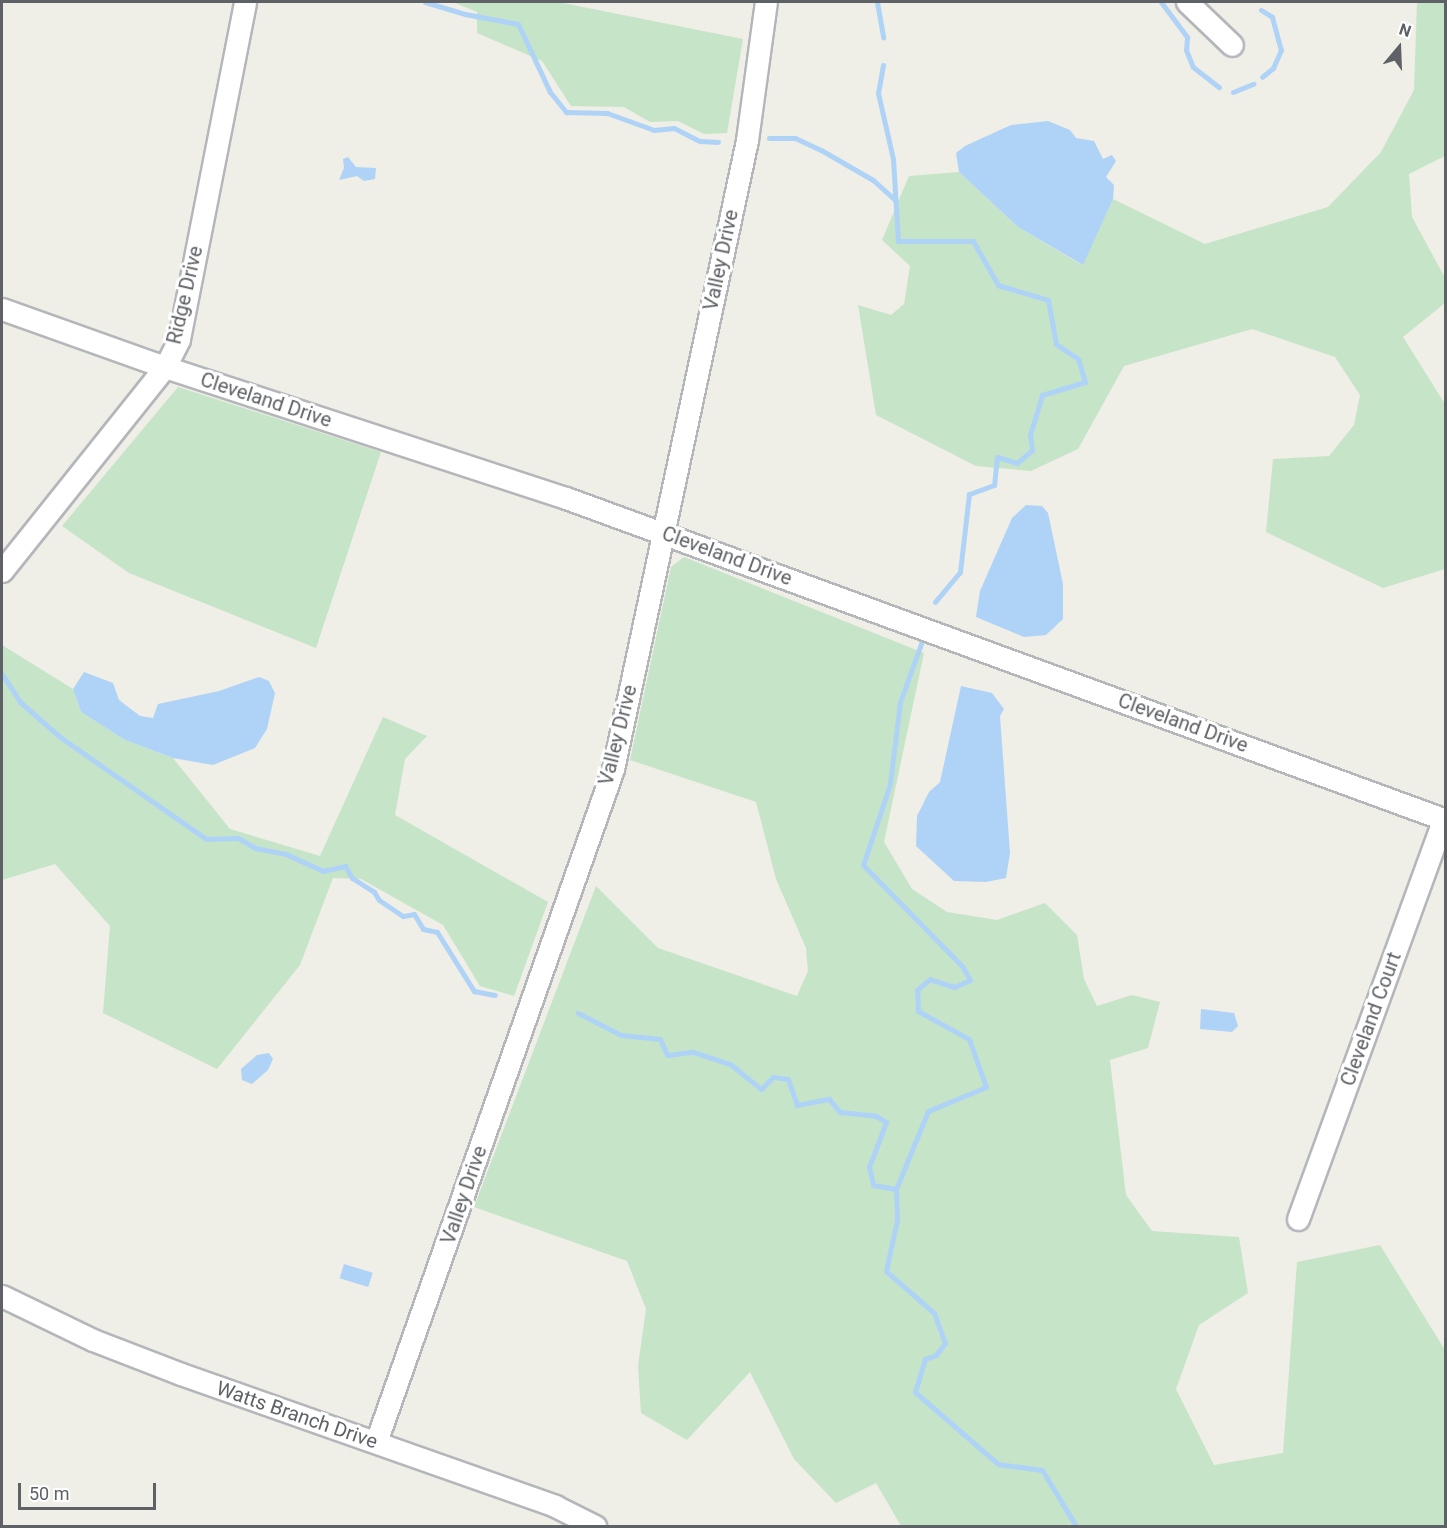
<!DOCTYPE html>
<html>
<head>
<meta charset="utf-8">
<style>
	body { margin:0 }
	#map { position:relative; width:1447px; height:1528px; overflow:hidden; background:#efeee7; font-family:Roboto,sans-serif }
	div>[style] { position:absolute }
	.green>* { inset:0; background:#c6e4c8 }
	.water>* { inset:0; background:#afd3f7; transform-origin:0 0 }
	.stream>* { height:5px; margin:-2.5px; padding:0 2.5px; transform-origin:2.5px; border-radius:2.5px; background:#afd3f7 }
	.roads { filter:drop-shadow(2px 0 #b4b6ba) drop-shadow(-2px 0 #b4b6ba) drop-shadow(0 2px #b4b6ba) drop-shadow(0 -2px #b4b6ba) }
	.street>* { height:21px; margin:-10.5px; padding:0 10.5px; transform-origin:10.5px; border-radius:10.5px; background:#fff }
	span { translate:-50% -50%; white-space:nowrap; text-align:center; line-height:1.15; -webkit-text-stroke:6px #fff; paint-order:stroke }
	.street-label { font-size:20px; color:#5e6166 }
	.frame { position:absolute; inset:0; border:3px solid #5e6166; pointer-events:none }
	.north { position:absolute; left:1369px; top:18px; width:60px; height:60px; -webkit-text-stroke:4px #fff; paint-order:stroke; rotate:19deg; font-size:16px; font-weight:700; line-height:24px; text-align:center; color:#5e6166 }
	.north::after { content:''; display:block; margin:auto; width:21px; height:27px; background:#5e6166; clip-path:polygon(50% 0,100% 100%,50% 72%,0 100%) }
	.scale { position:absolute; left:18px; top:1483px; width:138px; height:27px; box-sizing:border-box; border:3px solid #5e6166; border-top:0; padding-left:8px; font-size:18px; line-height:21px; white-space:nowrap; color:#5e6166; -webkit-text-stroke:4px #fff; paint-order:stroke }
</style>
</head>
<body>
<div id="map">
	<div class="green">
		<div style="clip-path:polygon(453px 2px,558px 2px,743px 39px,727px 133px,704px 134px,678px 121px,650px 122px,624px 107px,571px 106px,542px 61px,477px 33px,477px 12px)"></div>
		<div style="clip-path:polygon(1417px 2px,1445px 2px,1445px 156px,1409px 174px,1412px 217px,1445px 278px,1445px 303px,1403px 337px,1445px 404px,1445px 569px,1383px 588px,1266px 532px,1273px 459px,1329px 456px,1354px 425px,1360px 395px,1335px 357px,1252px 329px,1124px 366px,1078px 449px,1031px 471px,976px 466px,876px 415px,858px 305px,891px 315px,904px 304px,910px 266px,882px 240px,909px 176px,959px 172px,1018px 227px,1082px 265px,1113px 199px,1205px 244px,1328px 207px,1381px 152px,1414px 90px)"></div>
		<div style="clip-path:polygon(178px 387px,381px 452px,316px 648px,129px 573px,62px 526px)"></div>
		<div style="clip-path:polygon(684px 557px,924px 653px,884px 842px,912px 889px,947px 912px,997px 920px,1045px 903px,1077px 935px,1084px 979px,1097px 1006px,1132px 995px,1160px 1002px,1148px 1048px,1110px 1060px,1126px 1195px,1152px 1231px,1239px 1237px,1248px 1293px,1199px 1325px,1176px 1389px,1214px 1465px,1283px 1453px,1297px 1262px,1380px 1245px,1445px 1350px,1445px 1526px,901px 1526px,876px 1483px,836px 1503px,794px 1459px,750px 1372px,687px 1440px,641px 1413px,638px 1366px,646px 1309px,627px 1261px,474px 1207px,596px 886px,658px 948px,797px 996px,808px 971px,806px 948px,776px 879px,756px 802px,630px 760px,671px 567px)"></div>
		<div style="clip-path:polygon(2px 645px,73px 689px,81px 712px,125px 740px,173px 758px,230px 829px,320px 856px,383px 717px,427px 736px,405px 759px,395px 815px,548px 902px,514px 996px,480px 986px,443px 925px,361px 879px,333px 878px,300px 965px,217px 1069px,103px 1013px,110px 926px,55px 864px,2px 880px)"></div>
	</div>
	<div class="water">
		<div style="clip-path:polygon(1048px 121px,1070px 130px,1076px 138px,1094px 141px,1103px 159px,1112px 155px,1116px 161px,1106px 177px,1114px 185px,1113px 199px,1083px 265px,1018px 227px,959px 172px,956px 153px,965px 146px,1011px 125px)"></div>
		<div style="clip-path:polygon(348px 157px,356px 167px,376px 168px,375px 179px,364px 181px,357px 176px,339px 180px,344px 168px,343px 159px)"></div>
		<div style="clip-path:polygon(1026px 505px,1042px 506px,1048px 513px,1063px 584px,1063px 619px,1046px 635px,1024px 637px,976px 617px,980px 591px,1012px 518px)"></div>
		<div style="clip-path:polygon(84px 672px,113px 683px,119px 700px,140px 716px,153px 718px,158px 704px,219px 691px,259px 677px,269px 681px,275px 693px,267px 729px,255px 748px,213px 765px,173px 758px,125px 740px,81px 712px,73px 689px)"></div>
		<div style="clip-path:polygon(961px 686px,992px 693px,1004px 709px,1000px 716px,1010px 853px,1006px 878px,986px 882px,954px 881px,916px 846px,917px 816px,929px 792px,940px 782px)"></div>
		<div style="clip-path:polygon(1201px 1009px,1234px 1013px,1238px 1026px,1232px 1032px,1200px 1029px)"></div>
		<div style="clip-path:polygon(269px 1053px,273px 1059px,268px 1070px,252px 1084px,242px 1080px,241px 1069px,257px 1055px)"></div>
		<div style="left:344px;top:1264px;width:30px;height:15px;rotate:17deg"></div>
	</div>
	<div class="stream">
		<div style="left:425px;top:2px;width:42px;rotate:16.7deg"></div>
		<div style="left:465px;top:14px;width:54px;rotate:10.7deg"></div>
		<div style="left:518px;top:24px;width:75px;rotate:64.8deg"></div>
		<div style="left:550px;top:92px;width:26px;rotate:51deg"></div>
		<div style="left:566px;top:112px;width:41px;rotate:1.4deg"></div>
		<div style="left:607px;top:113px;width:50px;rotate:19.9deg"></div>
		<div style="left:654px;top:130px;width:20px;rotate:-6deg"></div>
		<div style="left:674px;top:128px;width:29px;rotate:27deg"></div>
		<div style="left:700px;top:141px;width:18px;rotate:3deg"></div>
		<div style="left:877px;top:2px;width:36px;rotate:80deg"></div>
		<div style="left:1161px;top:2px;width:44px;rotate:53.4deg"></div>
		<div style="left:1187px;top:37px;width:13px;rotate:94deg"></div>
		<div style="left:1186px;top:50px;width:18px;rotate:68deg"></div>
		<div style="left:1193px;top:67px;width:33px;rotate:38deg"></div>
		<div style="left:1261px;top:10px;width:13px;rotate:32deg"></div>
		<div style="left:1272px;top:17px;width:34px;rotate:75deg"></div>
		<div style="left:1281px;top:50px;width:20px;rotate:114deg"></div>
		<div style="left:1273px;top:68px;width:14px;rotate:141deg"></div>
		<div style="left:883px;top:65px;width:28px;rotate:100deg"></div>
		<div style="left:878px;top:93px;width:68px;rotate:77.2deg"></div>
		<div style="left:893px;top:159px;width:82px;rotate:86.5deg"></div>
		<div style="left:898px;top:241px;width:75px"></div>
		<div style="left:973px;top:241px;width:51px;rotate:60.4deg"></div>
		<div style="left:998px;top:285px;width:52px;rotate:16.7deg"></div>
		<div style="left:1048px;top:300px;width:45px;rotate:79.7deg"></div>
		<div style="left:1056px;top:344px;width:27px;rotate:34deg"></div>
		<div style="left:1078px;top:359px;width:24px;rotate:73deg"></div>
		<div style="left:1085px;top:382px;width:45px;rotate:163.2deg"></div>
		<div style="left:1042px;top:395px;width:42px;rotate:106.7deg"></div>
		<div style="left:1030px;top:435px;width:15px;rotate:82deg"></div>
		<div style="left:1032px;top:450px;width:20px;rotate:139deg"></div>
		<div style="left:1017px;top:463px;width:21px;rotate:-163deg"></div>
		<div style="left:997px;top:457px;width:28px;rotate:96deg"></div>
		<div style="left:994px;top:485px;width:27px;rotate:160deg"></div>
		<div style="left:969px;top:494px;width:79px;rotate:96.6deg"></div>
		<div style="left:960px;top:572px;width:39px;rotate:130deg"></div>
		<div style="left:1233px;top:92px;width:22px;rotate:-22deg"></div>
		<div style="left:769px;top:138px;width:26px"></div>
		<div style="left:795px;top:138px;width:29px;rotate:25deg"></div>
		<div style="left:821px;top:150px;width:60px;rotate:30deg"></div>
		<div style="left:873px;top:180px;width:30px;rotate:42deg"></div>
		<div style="left:922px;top:641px;width:65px;rotate:109.8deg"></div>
		<div style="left:900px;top:702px;width:83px;rotate:97deg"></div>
		<div style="left:890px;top:784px;width:85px;rotate:108.4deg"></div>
		<div style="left:863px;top:865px;width:141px;rotate:45.6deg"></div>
		<div style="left:962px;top:966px;width:16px;rotate:60deg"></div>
		<div style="left:970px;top:980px;width:17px;rotate:156deg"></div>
		<div style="left:954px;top:987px;width:25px;rotate:-162deg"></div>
		<div style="left:930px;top:979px;width:17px;rotate:140deg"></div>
		<div style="left:917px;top:990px;width:21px;rotate:87deg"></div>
		<div style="left:918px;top:1011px;width:58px;rotate:28.8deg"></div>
		<div style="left:969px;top:1039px;width:51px;rotate:70.5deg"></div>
		<div style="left:986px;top:1087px;width:63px;rotate:157.5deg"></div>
		<div style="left:928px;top:1111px;width:84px;rotate:112.3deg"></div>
		<div style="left:896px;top:1189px;width:31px;rotate:88deg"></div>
		<div style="left:897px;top:1220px;width:52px;rotate:102.2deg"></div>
		<div style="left:886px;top:1271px;width:64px;rotate:41.2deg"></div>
		<div style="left:934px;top:1313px;width:32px;rotate:70deg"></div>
		<div style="left:945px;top:1343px;width:15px;rotate:127deg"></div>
		<div style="left:936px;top:1355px;width:12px;rotate:160deg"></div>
		<div style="left:925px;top:1359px;width:34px;rotate:107deg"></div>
		<div style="left:915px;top:1392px;width:110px;rotate:40.9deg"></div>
		<div style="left:998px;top:1464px;width:44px;rotate:7.8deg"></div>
		<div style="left:1042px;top:1470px;width:66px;rotate:58.7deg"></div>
		<div style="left:2px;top:674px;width:33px;rotate:57deg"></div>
		<div style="left:20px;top:702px;width:53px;rotate:41.2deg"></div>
		<div style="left:60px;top:737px;width:178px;rotate:34.9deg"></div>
		<div style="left:206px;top:839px;width:32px;rotate:-2deg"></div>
		<div style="left:238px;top:838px;width:20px;rotate:30deg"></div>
		<div style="left:255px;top:848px;width:32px;rotate:11deg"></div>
		<div style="left:286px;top:854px;width:41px;rotate:24.7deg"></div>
		<div style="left:323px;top:871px;width:23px;rotate:-13deg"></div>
		<div style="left:345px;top:866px;width:14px;rotate:60deg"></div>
		<div style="left:352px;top:878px;width:26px;rotate:32deg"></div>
		<div style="left:374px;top:892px;width:9px;rotate:58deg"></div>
		<div style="left:379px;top:900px;width:29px;rotate:34deg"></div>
		<div style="left:403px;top:916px;width:11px;rotate:-10deg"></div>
		<div style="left:414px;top:914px;width:17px;rotate:59deg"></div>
		<div style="left:423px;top:929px;width:14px;rotate:12deg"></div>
		<div style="left:437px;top:932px;width:70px;rotate:57.9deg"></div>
		<div style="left:474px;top:991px;width:21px;rotate:11deg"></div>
		<div style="left:578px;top:1013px;width:48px;rotate:27.1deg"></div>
		<div style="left:621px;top:1035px;width:39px;rotate:6deg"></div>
		<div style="left:660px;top:1039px;width:17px;rotate:66deg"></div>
		<div style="left:667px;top:1055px;width:26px;rotate:-7deg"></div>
		<div style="left:693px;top:1052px;width:39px;rotate:18deg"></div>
		<div style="left:730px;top:1064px;width:40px;rotate:39deg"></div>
		<div style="left:761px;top:1089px;width:17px;rotate:-45deg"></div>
		<div style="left:773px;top:1077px;width:15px;rotate:8deg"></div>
		<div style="left:788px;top:1079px;width:28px;rotate:71deg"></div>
		<div style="left:797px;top:1105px;width:33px;rotate:-11deg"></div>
		<div style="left:829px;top:1099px;width:17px;rotate:50deg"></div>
		<div style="left:840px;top:1112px;width:36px;rotate:6deg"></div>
		<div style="left:876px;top:1116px;width:12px;rotate:31deg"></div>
		<div style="left:886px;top:1122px;width:48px;rotate:110.7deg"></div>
		<div style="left:869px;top:1167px;width:18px;rotate:77deg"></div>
		<div style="left:873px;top:1185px;width:23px;rotate:10deg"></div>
	</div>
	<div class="roads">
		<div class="street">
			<div style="left:1187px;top:2px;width:62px;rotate:43.7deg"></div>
			<div style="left:2px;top:309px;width:173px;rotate:19.6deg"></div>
			<div style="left:165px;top:367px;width:422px;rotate:18.1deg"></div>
			<div style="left:566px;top:498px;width:937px;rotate:20.1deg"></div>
			<div style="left:2px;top:571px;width:261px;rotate:-51.4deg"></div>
			<div style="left:165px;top:367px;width:31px;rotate:-63deg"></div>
			<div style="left:179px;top:339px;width:343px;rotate:-78.9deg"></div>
			<div style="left:1298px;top:1219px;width:425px;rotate:-70deg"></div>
			<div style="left:2px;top:1296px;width:101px;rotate:25.8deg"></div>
			<div style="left:93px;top:1340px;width:94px;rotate:21.1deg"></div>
			<div style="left:181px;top:1374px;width:397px;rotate:19.4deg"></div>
			<div style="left:555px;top:1506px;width:45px;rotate:26.6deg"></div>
			<div style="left:376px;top:1442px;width:714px;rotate:-70.6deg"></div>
			<div style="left:613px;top:769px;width:643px;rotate:-77.97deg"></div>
			<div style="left:747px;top:140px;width:139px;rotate:-82.2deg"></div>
		</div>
	</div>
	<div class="street-label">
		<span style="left:721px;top:260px;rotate:-78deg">Valley Drive</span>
		<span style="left:185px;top:295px;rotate:-77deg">Ridge Drive</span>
		<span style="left:266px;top:400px;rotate:18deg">Cleveland Drive</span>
		<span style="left:727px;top:556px;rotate:20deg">Cleveland Drive</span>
		<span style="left:1183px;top:723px;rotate:20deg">Cleveland Drive</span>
		<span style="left:618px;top:735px;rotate:-76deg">Valley Drive</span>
		<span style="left:1371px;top:1019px;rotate:-70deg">Cleveland Court</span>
		<span style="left:464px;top:1195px;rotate:-71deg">Valley Drive</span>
		<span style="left:297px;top:1415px;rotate:19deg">Watts Branch Drive</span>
	</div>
	<div class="frame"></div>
	<div class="north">N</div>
	<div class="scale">50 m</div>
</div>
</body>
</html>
